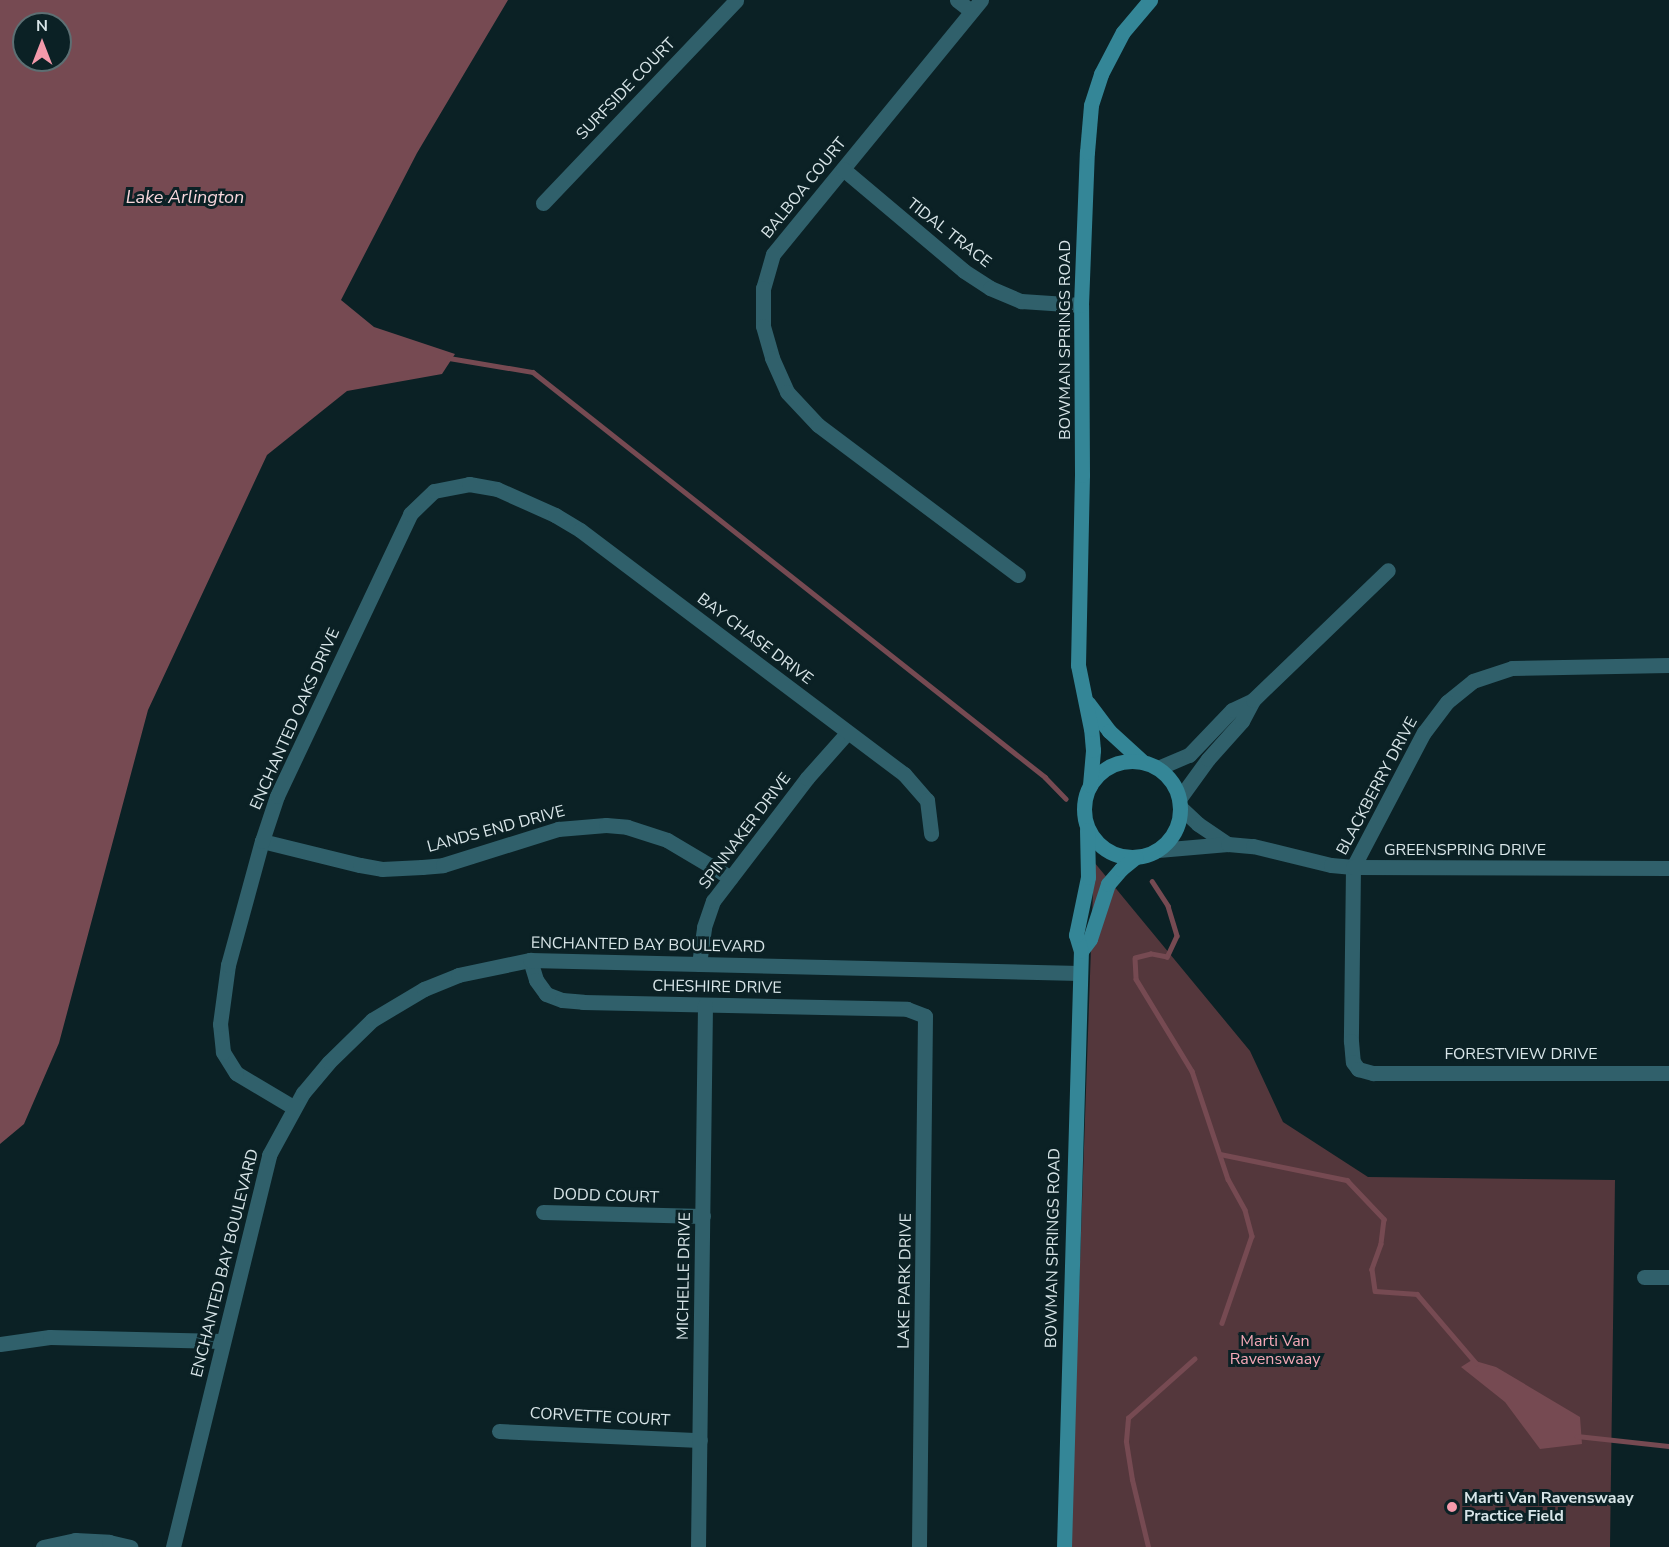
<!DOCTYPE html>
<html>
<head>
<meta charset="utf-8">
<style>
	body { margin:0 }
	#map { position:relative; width:1669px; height:1547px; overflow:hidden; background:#0b2125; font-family:"Nunito Sans",sans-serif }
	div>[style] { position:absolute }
	.green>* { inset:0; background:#54373c }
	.water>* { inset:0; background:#764a52 }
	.stream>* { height:4.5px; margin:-2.25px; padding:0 2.25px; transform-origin:2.25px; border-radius:2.25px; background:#764a52 }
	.street>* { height:15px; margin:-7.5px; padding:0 7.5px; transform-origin:7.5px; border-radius:7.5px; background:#30606b }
	.secondary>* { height:15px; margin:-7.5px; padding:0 7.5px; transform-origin:7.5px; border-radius:7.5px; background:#348697 }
	.secondary>.ring { margin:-7.5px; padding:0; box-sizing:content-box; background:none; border:15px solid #348697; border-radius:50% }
	.dots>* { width:16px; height:16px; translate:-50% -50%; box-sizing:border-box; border:3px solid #0b2125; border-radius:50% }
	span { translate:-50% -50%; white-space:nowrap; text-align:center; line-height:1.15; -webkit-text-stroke:6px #0b2125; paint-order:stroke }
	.street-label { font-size:16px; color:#d8e5e8 }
	.park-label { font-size:16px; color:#f5a9b7 }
	.poi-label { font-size:16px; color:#d8e5e8; font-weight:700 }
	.left { translate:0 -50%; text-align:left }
	.water-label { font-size:18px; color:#f8d7dc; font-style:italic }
	.north { position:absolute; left:12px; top:12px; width:60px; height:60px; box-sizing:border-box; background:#0b2125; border:2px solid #5d6f73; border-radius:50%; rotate:0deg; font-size:16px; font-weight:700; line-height:24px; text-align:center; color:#d8e5e8 }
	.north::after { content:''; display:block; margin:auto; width:21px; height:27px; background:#f39aab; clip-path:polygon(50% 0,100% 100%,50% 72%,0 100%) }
</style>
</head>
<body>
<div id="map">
	<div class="green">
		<div style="clip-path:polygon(1094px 862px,1250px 1051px,1283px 1122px,1368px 1177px,1615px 1180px,1610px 1547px,1070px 1547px)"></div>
	</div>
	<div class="water">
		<div style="clip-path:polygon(evenodd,0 0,508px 0,417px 153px,341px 300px,374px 327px,455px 354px,442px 374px,347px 391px,267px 455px,148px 710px,59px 1043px,24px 1124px,0 1144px,0 0,24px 24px,60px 24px,60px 60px,24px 60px,24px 24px)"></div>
		<div style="clip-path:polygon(1472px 1360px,1496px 1367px,1580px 1417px,1582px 1444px,1540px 1449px,1505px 1402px,1461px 1367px)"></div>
	</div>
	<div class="stream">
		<div style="left:449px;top:358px;width:85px;rotate:9.5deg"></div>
		<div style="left:533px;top:372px;width:653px;rotate:38.34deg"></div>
		<div style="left:1045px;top:777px;width:30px;rotate:46deg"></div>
		<div style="left:1152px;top:881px;width:30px;rotate:57deg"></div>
		<div style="left:1168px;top:906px;width:31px;rotate:73deg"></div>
		<div style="left:1177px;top:936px;width:23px;rotate:115deg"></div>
		<div style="left:1167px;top:957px;width:16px;rotate:-169deg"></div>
		<div style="left:1151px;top:954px;width:16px;rotate:166deg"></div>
		<div style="left:1135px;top:958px;width:21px;rotate:87deg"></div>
		<div style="left:1136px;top:979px;width:108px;rotate:58.7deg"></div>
		<div style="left:1192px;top:1071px;width:114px;rotate:71.6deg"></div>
		<div style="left:1228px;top:1179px;width:35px;rotate:61deg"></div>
		<div style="left:1245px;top:1210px;width:27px;rotate:75deg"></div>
		<div style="left:1252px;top:1236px;width:92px;rotate:109deg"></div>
		<div style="left:1220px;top:1154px;width:130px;rotate:11.6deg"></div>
		<div style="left:1347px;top:1180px;width:54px;rotate:46.5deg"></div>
		<div style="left:1384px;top:1219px;width:25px;rotate:97deg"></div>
		<div style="left:1381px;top:1244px;width:27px;rotate:110deg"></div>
		<div style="left:1372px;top:1269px;width:22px;rotate:82deg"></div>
		<div style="left:1375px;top:1291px;width:42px;rotate:4.1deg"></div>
		<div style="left:1417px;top:1294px;width:91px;rotate:49.5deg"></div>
		<div style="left:1577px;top:1436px;width:93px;rotate:6.2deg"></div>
		<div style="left:1148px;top:1547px;width:69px;rotate:-103.4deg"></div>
		<div style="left:1132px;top:1480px;width:39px;rotate:-99deg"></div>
		<div style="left:1126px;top:1441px;width:23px;rotate:-85deg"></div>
		<div style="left:1128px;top:1418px;width:89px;rotate:-41.8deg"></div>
	</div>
	<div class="street">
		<div style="left:957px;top:0;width:18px;rotate:38deg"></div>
		<div style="left:981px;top:0;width:328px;rotate:129.3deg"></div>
		<div style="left:773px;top:254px;width:35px;rotate:106deg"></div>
		<div style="left:763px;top:288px;width:38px;rotate:90deg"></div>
		<div style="left:763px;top:326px;width:33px;rotate:74deg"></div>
		<div style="left:772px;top:358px;width:37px;rotate:66deg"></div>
		<div style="left:787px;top:392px;width:45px;rotate:46.8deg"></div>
		<div style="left:818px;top:425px;width:250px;rotate:36.9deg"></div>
		<div style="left:843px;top:169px;width:158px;rotate:40.1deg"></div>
		<div style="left:964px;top:271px;width:31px;rotate:33deg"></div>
		<div style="left:990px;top:288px;width:34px;rotate:23deg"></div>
		<div style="left:1021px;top:301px;width:60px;rotate:3.8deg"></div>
		<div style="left:543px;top:203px;width:280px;rotate:-46.4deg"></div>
		<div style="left:1669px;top:665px;width:157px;rotate:178.9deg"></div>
		<div style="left:1512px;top:668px;width:41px;rotate:161.6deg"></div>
		<div style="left:1473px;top:681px;width:33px;rotate:141deg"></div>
		<div style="left:1447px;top:702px;width:38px;rotate:127deg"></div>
		<div style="left:1424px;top:732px;width:153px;rotate:117.7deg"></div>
		<div style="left:1353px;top:867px;width:174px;rotate:90.7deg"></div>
		<div style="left:1351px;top:1041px;width:21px;rotate:85deg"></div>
		<div style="left:1353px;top:1062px;width:9px;rotate:54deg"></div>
		<div style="left:1358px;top:1069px;width:16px;rotate:15deg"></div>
		<div style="left:1373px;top:1073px;width:296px"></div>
		<div style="left:1158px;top:768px;width:34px;rotate:-23deg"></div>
		<div style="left:1189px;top:755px;width:62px;rotate:-46.3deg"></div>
		<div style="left:1232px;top:710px;width:23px;rotate:-25deg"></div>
		<div style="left:1179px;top:799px;width:49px;rotate:-54.1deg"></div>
		<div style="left:1208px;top:759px;width:51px;rotate:-48.2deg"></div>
		<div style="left:1242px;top:721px;width:24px;rotate:-62deg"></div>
		<div style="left:1253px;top:700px;width:187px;rotate:-43.9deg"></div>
		<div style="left:1181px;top:808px;width:23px;rotate:43deg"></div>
		<div style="left:1198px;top:824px;width:36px;rotate:34deg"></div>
		<div style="left:262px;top:841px;width:101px;rotate:13.8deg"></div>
		<div style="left:360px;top:865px;width:22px;rotate:10deg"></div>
		<div style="left:382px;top:869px;width:40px;rotate:-2.9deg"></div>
		<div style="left:422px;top:867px;width:21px;rotate:-5deg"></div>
		<div style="left:443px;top:865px;width:121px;rotate:-17.4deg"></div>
		<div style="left:558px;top:829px;width:48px;rotate:-4.8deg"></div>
		<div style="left:606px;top:825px;width:21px;rotate:5deg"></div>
		<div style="left:627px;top:827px;width:42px;rotate:18deg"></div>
		<div style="left:667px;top:840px;width:74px;rotate:30.7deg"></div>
		<div style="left:1158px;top:850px;width:70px;rotate:-4.9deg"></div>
		<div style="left:1228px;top:844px;width:25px;rotate:5deg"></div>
		<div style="left:1253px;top:846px;width:80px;rotate:13.7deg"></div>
		<div style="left:1331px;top:865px;width:22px;rotate:5deg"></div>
		<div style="left:1353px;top:867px;width:316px;rotate:0.2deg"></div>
		<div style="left:530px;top:960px;width:21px;rotate:73deg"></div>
		<div style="left:536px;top:980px;width:17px;rotate:54deg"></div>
		<div style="left:546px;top:994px;width:17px;rotate:21deg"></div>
		<div style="left:562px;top:1000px;width:21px;rotate:5deg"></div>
		<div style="left:583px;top:1002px;width:324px;rotate:1.2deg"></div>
		<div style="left:907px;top:1009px;width:19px;rotate:21deg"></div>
		<div style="left:925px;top:1016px;width:531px;rotate:90.65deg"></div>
		<div style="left:699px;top:964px;width:37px;rotate:-82deg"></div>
		<div style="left:704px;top:927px;width:28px;rotate:-71deg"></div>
		<div style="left:713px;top:901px;width:155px;rotate:-52.6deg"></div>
		<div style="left:807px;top:778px;width:60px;rotate:-48.4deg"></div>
		<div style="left:293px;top:1107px;width:66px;rotate:-149.2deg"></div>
		<div style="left:236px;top:1073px;width:25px;rotate:-122deg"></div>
		<div style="left:223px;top:1052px;width:28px;rotate:-96deg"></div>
		<div style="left:220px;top:1024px;width:60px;rotate:-82.3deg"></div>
		<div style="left:228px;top:965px;width:129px;rotate:-74.7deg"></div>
		<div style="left:262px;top:841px;width:47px;rotate:-71.6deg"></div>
		<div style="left:277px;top:796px;width:312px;rotate:-64.7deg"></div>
		<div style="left:410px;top:514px;width:33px;rotate:-44deg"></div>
		<div style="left:434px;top:491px;width:36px;rotate:-11deg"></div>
		<div style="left:469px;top:484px;width:28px;rotate:10deg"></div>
		<div style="left:497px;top:489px;width:64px;rotate:24.1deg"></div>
		<div style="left:555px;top:515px;width:29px;rotate:31deg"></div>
		<div style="left:580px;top:530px;width:406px;rotate:37deg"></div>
		<div style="left:904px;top:774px;width:35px;rotate:49deg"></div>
		<div style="left:927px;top:800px;width:34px;rotate:83deg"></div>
		<div style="left:543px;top:1212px;width:160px;rotate:1.4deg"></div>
		<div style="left:1644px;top:1277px;width:25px"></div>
		<div style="left:0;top:1344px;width:50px;rotate:-8deg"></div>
		<div style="left:50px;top:1337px;width:173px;rotate:1.3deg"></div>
		<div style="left:499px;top:1431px;width:201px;rotate:2.6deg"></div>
		<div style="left:43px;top:1547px;width:33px;rotate:-12deg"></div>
		<div style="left:75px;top:1540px;width:34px;rotate:3deg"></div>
		<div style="left:109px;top:1542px;width:22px;rotate:13deg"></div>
		<div style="left:173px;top:1547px;width:404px;rotate:-76.2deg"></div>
		<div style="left:269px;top:1155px;width:71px;rotate:-61.3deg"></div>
		<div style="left:303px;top:1093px;width:40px;rotate:-50deg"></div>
		<div style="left:329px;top:1062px;width:60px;rotate:-44.3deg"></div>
		<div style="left:372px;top:1020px;width:61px;rotate:-30.8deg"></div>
		<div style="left:424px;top:989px;width:37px;rotate:-22deg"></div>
		<div style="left:458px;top:975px;width:74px;rotate:-11.8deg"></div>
		<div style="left:530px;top:960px;width:550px;rotate:1.35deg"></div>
		<div style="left:698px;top:1547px;width:542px;rotate:-89.26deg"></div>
	</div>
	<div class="secondary">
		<div style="left:1088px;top:703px;width:35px;rotate:53deg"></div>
		<div style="left:1109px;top:731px;width:46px;rotate:42.4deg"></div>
		<div class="ring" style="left:1084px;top:761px;width:81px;height:81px"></div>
		<div style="left:1090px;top:785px;width:35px;rotate:-85deg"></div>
		<div style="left:1093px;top:750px;width:21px;rotate:-95deg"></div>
		<div style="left:1091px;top:729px;width:65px;rotate:-101.5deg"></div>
		<div style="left:1078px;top:665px;width:190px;rotate:-88.8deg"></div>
		<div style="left:1082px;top:475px;width:170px;rotate:-90.3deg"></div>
		<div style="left:1081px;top:305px;width:153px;rotate:-87.8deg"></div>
		<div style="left:1087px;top:152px;width:47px;rotate:-85.1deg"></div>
		<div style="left:1091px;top:105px;width:33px;rotate:-72deg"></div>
		<div style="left:1101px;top:74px;width:47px;rotate:-62.4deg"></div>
		<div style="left:1123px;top:32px;width:42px;rotate:-49.8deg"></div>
		<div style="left:1081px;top:951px;width:15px;rotate:-53deg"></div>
		<div style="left:1090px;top:939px;width:58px;rotate:-71.9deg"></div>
		<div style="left:1108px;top:884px;width:20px;rotate:-49deg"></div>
		<div style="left:1121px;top:869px;width:19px;rotate:-39deg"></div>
		<div style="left:1064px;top:1547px;width:596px;rotate:-88.37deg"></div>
		<div style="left:1081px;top:951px;width:17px;rotate:-107deg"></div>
		<div style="left:1076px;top:935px;width:59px;rotate:-78.3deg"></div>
		<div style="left:1088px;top:877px;width:47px;rotate:-91.2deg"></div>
	</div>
	<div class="dots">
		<div style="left:1452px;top:1507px;background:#f39aab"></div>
	</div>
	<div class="street-label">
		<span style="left:626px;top:89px;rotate:-46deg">SURFSIDE COURT</span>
		<span style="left:804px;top:188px;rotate:-51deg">BALBOA COURT</span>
		<span style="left:949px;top:233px;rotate:38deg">TIDAL TRACE</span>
		<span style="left:1065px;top:340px;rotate:-90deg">BOWMAN SPRINGS ROAD</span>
		<span style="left:755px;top:639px;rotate:37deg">BAY CHASE DRIVE</span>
		<span style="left:295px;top:719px;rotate:-66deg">ENCHANTED OAKS DRIVE</span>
		<span style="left:1377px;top:786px;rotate:-62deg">BLACKBERRY DRIVE</span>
		<span style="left:496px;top:829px;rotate:-15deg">LANDS END DRIVE</span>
		<span style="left:745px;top:831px;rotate:-53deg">SPINNAKER DRIVE</span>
		<span style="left:1465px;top:850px">GREENSPRING DRIVE</span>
		<span style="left:648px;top:945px;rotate:1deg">ENCHANTED BAY BOULEVARD</span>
		<span style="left:717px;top:987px;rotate:1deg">CHESHIRE DRIVE</span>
		<span style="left:1521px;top:1054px">FORESTVIEW DRIVE</span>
		<span style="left:606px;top:1196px;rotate:2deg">DODD COURT</span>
		<span style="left:1053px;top:1248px;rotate:-89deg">BOWMAN SPRINGS ROAD</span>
		<span style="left:225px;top:1263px;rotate:-76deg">ENCHANTED BAY BOULEVARD</span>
		<span style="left:684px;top:1276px;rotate:-89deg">MICHELLE DRIVE</span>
		<span style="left:905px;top:1281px;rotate:-89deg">LAKE PARK DRIVE</span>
		<span style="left:600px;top:1417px;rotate:3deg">CORVETTE COURT</span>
	</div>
	<div class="park-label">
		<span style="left:1275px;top:1350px">Marti Van<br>Ravenswaay</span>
	</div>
	<div class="poi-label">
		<span class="left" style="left:1464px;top:1507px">Marti Van Ravenswaay<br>Practice Field</span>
	</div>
	<div class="water-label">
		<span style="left:185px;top:197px">Lake Arlington</span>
	</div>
	<div class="north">N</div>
</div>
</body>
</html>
